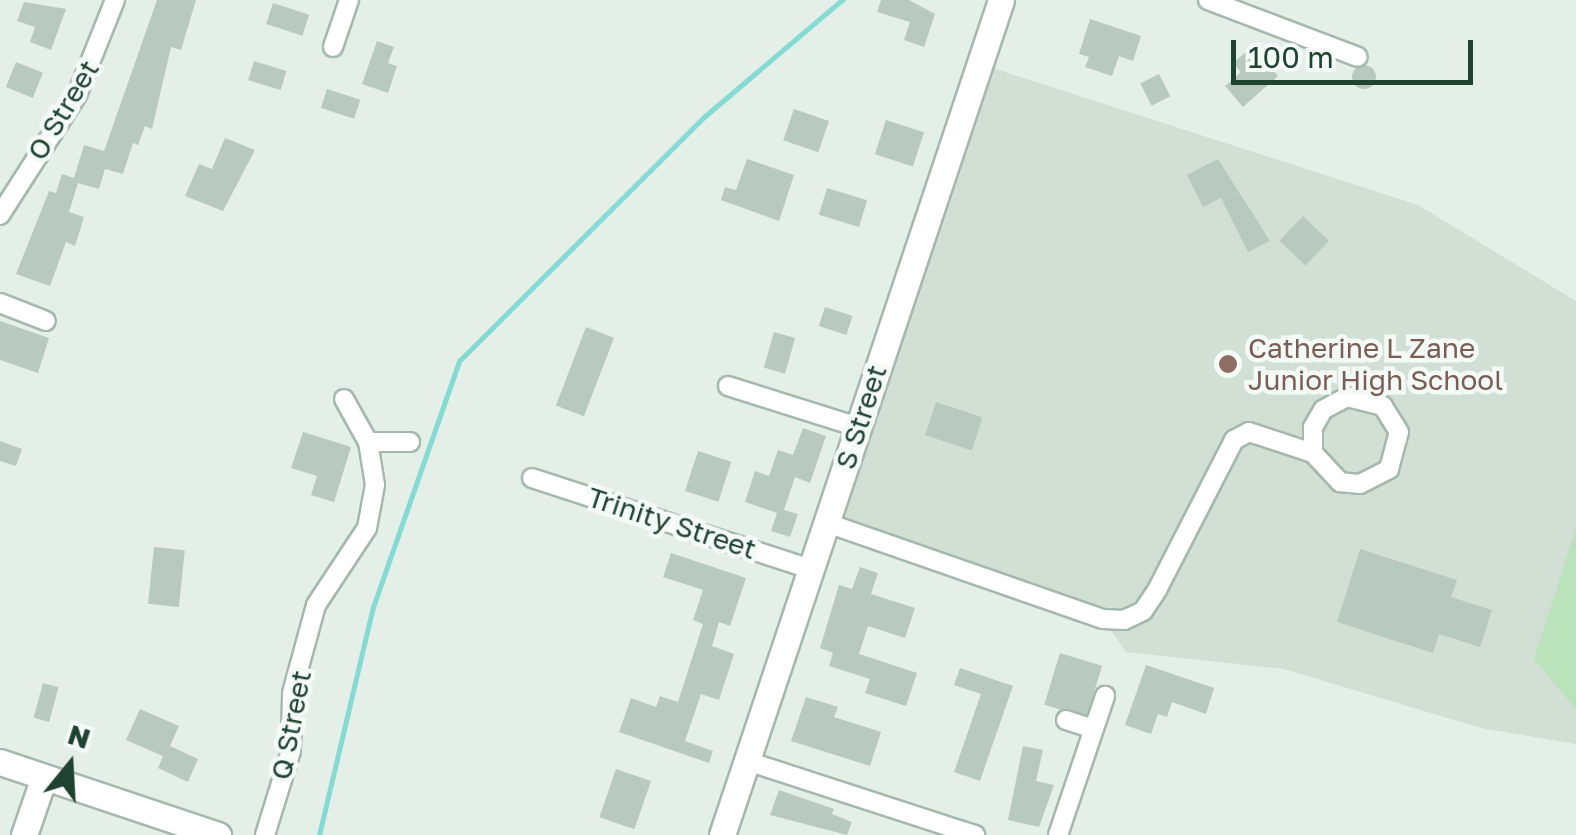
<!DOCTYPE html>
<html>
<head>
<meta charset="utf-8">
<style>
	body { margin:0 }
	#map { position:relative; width:1576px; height:835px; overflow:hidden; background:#e3efe7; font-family:"Golos Text",sans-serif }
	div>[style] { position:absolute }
	.built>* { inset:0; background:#d1dfd5 }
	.green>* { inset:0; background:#bae2bb }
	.stream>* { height:5px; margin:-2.5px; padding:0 2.5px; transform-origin:2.5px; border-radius:2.5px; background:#85dad3 }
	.building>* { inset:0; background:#b8cabf; transform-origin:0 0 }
	.round { border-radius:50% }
	.roads { filter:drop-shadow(2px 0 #a5b8ad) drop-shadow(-2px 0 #a5b8ad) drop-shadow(0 2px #a5b8ad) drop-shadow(0 -2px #a5b8ad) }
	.street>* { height:18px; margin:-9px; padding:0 9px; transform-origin:9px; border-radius:9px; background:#fff }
	.secondary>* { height:25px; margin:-12.5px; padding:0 12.5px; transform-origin:12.5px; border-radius:12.5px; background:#fff }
	.dots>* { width:28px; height:28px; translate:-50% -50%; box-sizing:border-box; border:5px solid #f4faf6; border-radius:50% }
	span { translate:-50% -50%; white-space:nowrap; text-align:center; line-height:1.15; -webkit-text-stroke:9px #f4faf6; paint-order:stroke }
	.street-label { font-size:28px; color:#204331 }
	.education-label { font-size:28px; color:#785e54 }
	.left { translate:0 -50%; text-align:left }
	.north { position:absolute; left:20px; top:715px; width:100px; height:100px; -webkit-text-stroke:8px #f4faf6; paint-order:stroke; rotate:18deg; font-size:28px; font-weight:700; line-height:40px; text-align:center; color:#204331 }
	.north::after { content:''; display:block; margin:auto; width:35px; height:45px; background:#204331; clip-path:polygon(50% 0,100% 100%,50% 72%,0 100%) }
	.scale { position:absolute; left:1231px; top:40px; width:242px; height:45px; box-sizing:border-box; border:5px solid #204331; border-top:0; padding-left:12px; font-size:30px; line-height:35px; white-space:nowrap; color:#204331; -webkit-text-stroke:8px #f4faf6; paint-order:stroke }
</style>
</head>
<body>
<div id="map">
	<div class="built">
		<div style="clip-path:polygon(980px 64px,1418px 205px,1576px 301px,1576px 744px,1481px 728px,1284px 669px,1126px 652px,1102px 618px,827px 523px)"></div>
	</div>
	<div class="green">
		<div style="clip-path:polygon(1576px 528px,1576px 709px,1534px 659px)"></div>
	</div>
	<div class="stream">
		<div style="left:319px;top:835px;width:234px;rotate:-76.7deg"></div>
		<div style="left:373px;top:607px;width:261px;rotate:-70.7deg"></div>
		<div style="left:459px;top:361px;width:347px;rotate:-44.9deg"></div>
		<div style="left:705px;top:116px;width:180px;rotate:-40.3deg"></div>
	</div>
	<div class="building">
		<div style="clip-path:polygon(157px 0,196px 0,181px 50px,171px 47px,152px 129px,145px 126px,138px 145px,133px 143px,123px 174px,105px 169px,99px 189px,78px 183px,69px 212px,84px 217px,75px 246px,66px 242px,50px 286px,16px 274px,49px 191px,56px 193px,62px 174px,74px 178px,84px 145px,104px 151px)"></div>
		<div style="clip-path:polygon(881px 0,909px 0,935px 14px,924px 47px,904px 40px,910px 22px,877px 12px)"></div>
		<div style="clip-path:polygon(24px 2px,66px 9px,51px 50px,30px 42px,35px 27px,17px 21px)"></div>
		<div style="left:273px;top:3px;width:38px;height:22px;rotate:18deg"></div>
		<div style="clip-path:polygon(1090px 19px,1141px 36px,1133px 61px,1119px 56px,1112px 76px,1085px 67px,1089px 57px,1079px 54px)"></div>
		<div style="clip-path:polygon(377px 41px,394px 47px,388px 63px,397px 66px,388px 93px,362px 84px)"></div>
		<div style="clip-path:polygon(1252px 47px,1278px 76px,1243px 107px,1225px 86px,1241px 72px,1233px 63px)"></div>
		<div style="left:254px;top:61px;width:34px;height:20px;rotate:17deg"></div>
		<div style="left:16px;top:62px;width:29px;height:27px;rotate:22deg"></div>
		<div class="round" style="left:1352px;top:65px;width:24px;height:24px"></div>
		<div style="left:1159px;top:74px;width:25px;height:21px;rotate:63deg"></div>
		<div style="left:327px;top:89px;width:35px;height:20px;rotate:18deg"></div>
		<div style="left:794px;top:109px;width:37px;height:33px;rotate:19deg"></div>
		<div style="left:886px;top:120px;width:40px;height:36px;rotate:18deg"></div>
		<div style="clip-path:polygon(225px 138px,255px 150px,223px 211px,185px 196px,199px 164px,212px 169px)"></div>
		<div style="clip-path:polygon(747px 159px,794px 175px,779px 221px,721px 200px,725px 187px,736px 190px)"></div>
		<div style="clip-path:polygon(1218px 159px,1270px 241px,1248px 252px,1221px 198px,1203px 207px,1187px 175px)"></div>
		<div style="left:827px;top:188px;width:42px;height:28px;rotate:17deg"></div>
		<div style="left:1303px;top:216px;width:36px;height:34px;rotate:44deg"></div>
		<div style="left:825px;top:307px;width:29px;height:20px;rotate:18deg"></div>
		<div style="clip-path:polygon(0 321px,49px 338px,38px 373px,0 360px)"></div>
		<div style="left:586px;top:327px;width:30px;height:84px;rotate:21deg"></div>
		<div style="left:774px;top:332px;width:22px;height:37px;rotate:16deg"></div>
		<div style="left:936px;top:402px;width:49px;height:35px;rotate:18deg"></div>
		<div style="clip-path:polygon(803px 428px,826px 436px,810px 483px,795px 477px,784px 510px,798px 514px,790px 537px,771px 531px,777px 513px,745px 502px,755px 471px,769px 476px,778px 450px,793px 455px)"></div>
		<div style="clip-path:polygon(303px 432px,351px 447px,334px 502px,311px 495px,317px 476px,291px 468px)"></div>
		<div style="clip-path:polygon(0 441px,22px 449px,16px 466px,0 461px)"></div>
		<div style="left:698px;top:451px;width:35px;height:42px;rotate:18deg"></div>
		<div style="left:154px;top:547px;width:31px;height:57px;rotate:6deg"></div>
		<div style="clip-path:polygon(1360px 549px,1457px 580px,1451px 597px,1492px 610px,1480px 647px,1439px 634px,1433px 653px,1337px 622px)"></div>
		<div style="clip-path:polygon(671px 553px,746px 578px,730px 626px,719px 622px,712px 646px,734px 654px,719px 700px,701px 694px,685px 741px,713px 751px,709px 763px,619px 732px,631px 698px,656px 707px,660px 696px,678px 702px,703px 624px,693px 620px,703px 590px,663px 577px)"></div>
		<div style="clip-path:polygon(860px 567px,878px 573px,871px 594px,915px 608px,905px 638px,868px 626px,859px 654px,917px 673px,906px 706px,865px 693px,870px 679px,829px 666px,833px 653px,820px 648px,839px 585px,852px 589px)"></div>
		<div style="left:1060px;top:653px;width:44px;height:54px;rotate:17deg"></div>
		<div style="clip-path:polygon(1146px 665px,1214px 688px,1206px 714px,1172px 702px,1167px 717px,1158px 714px,1151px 734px,1125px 725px)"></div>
		<div style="clip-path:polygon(960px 668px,1013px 686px,980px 781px,954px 772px,981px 694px,954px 685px)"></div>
		<div style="left:43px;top:683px;width:16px;height:36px;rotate:15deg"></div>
		<div style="clip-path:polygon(806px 697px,838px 707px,834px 717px,881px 732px,870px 766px,791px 741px)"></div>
		<div style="clip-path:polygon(140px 709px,179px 726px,170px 746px,198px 759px,188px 782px,158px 768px,163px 756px,126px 740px)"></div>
		<div style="clip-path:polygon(1023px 746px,1043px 750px,1036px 781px,1054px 785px,1039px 827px,1008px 820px)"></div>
		<div style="left:616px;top:769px;width:37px;height:51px;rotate:19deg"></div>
		<div style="clip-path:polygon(779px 790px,834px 809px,832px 814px,852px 822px,847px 835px,770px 815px)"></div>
	</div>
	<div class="roads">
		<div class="street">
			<div style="left:1208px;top:0;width:160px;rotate:20.8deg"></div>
			<div style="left:333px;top:47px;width:50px;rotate:-71.2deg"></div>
			<div style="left:0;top:215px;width:143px;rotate:-57.3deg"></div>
			<div style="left:77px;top:95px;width:102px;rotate:-68.2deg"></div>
			<div style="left:0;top:303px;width:49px;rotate:21.4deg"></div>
			<div style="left:728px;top:386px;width:136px;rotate:17.5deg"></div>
			<div style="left:368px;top:442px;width:42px"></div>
			<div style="left:532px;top:478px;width:293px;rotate:18.1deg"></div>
			<div style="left:827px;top:523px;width:292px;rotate:19.2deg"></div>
			<div style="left:1103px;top:619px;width:21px;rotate:3deg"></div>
			<div style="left:1124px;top:620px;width:21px;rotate:-25deg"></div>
			<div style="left:1143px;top:611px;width:25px;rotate:-56deg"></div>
			<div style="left:1157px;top:590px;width:169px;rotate:-62.8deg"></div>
			<div style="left:1234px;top:440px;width:17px;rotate:-28deg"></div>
			<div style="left:1249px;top:432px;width:67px;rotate:18.2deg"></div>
			<div style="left:1313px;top:453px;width:40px;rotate:47deg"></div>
			<div style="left:1340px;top:482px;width:20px;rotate:6deg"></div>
			<div style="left:1360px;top:484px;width:33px;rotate:-27deg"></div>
			<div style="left:1389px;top:469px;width:38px;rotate:-75deg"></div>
			<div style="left:1399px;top:432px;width:31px;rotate:-122deg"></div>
			<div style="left:1383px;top:406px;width:37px;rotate:-166deg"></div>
			<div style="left:1347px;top:397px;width:27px;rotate:152deg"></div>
			<div style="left:1323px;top:410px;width:20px;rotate:120deg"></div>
			<div style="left:1313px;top:427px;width:26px;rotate:90deg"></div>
			<div style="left:1066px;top:720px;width:29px;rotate:18deg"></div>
			<div style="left:747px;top:761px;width:240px;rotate:18deg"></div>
			<div style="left:265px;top:835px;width:88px;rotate:-72.8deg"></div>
			<div style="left:291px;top:751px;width:58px;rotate:-89deg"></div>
			<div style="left:292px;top:693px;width:91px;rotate:-74.7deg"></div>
			<div style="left:316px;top:605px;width:92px;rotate:-56.5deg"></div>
			<div style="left:367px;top:528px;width:44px;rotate:-79.5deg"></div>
			<div style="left:375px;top:485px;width:44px;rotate:-99.2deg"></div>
			<div style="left:368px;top:442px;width:49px;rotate:-119.2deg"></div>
			<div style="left:1058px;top:835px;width:147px;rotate:-71.3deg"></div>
		</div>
		<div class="secondary">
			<div style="left:0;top:762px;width:230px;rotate:18.5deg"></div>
			<div style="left:24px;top:835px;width:61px;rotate:-71deg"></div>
			<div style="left:722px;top:835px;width:880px;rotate:-71.52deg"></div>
		</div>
	</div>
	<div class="dots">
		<div style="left:1228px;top:364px;background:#8d6e63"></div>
	</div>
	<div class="street-label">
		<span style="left:63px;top:110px;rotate:-59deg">O Street</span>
		<span style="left:861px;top:417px;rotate:-72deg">S Street</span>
		<span style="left:672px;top:523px;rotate:18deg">Trinity Street</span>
		<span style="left:291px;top:725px;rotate:-79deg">Q Street</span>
	</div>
	<div class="education-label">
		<span class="left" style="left:1248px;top:364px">Catherine L Zane<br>Junior High School</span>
	</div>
	<div class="north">N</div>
	<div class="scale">100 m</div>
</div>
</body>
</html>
